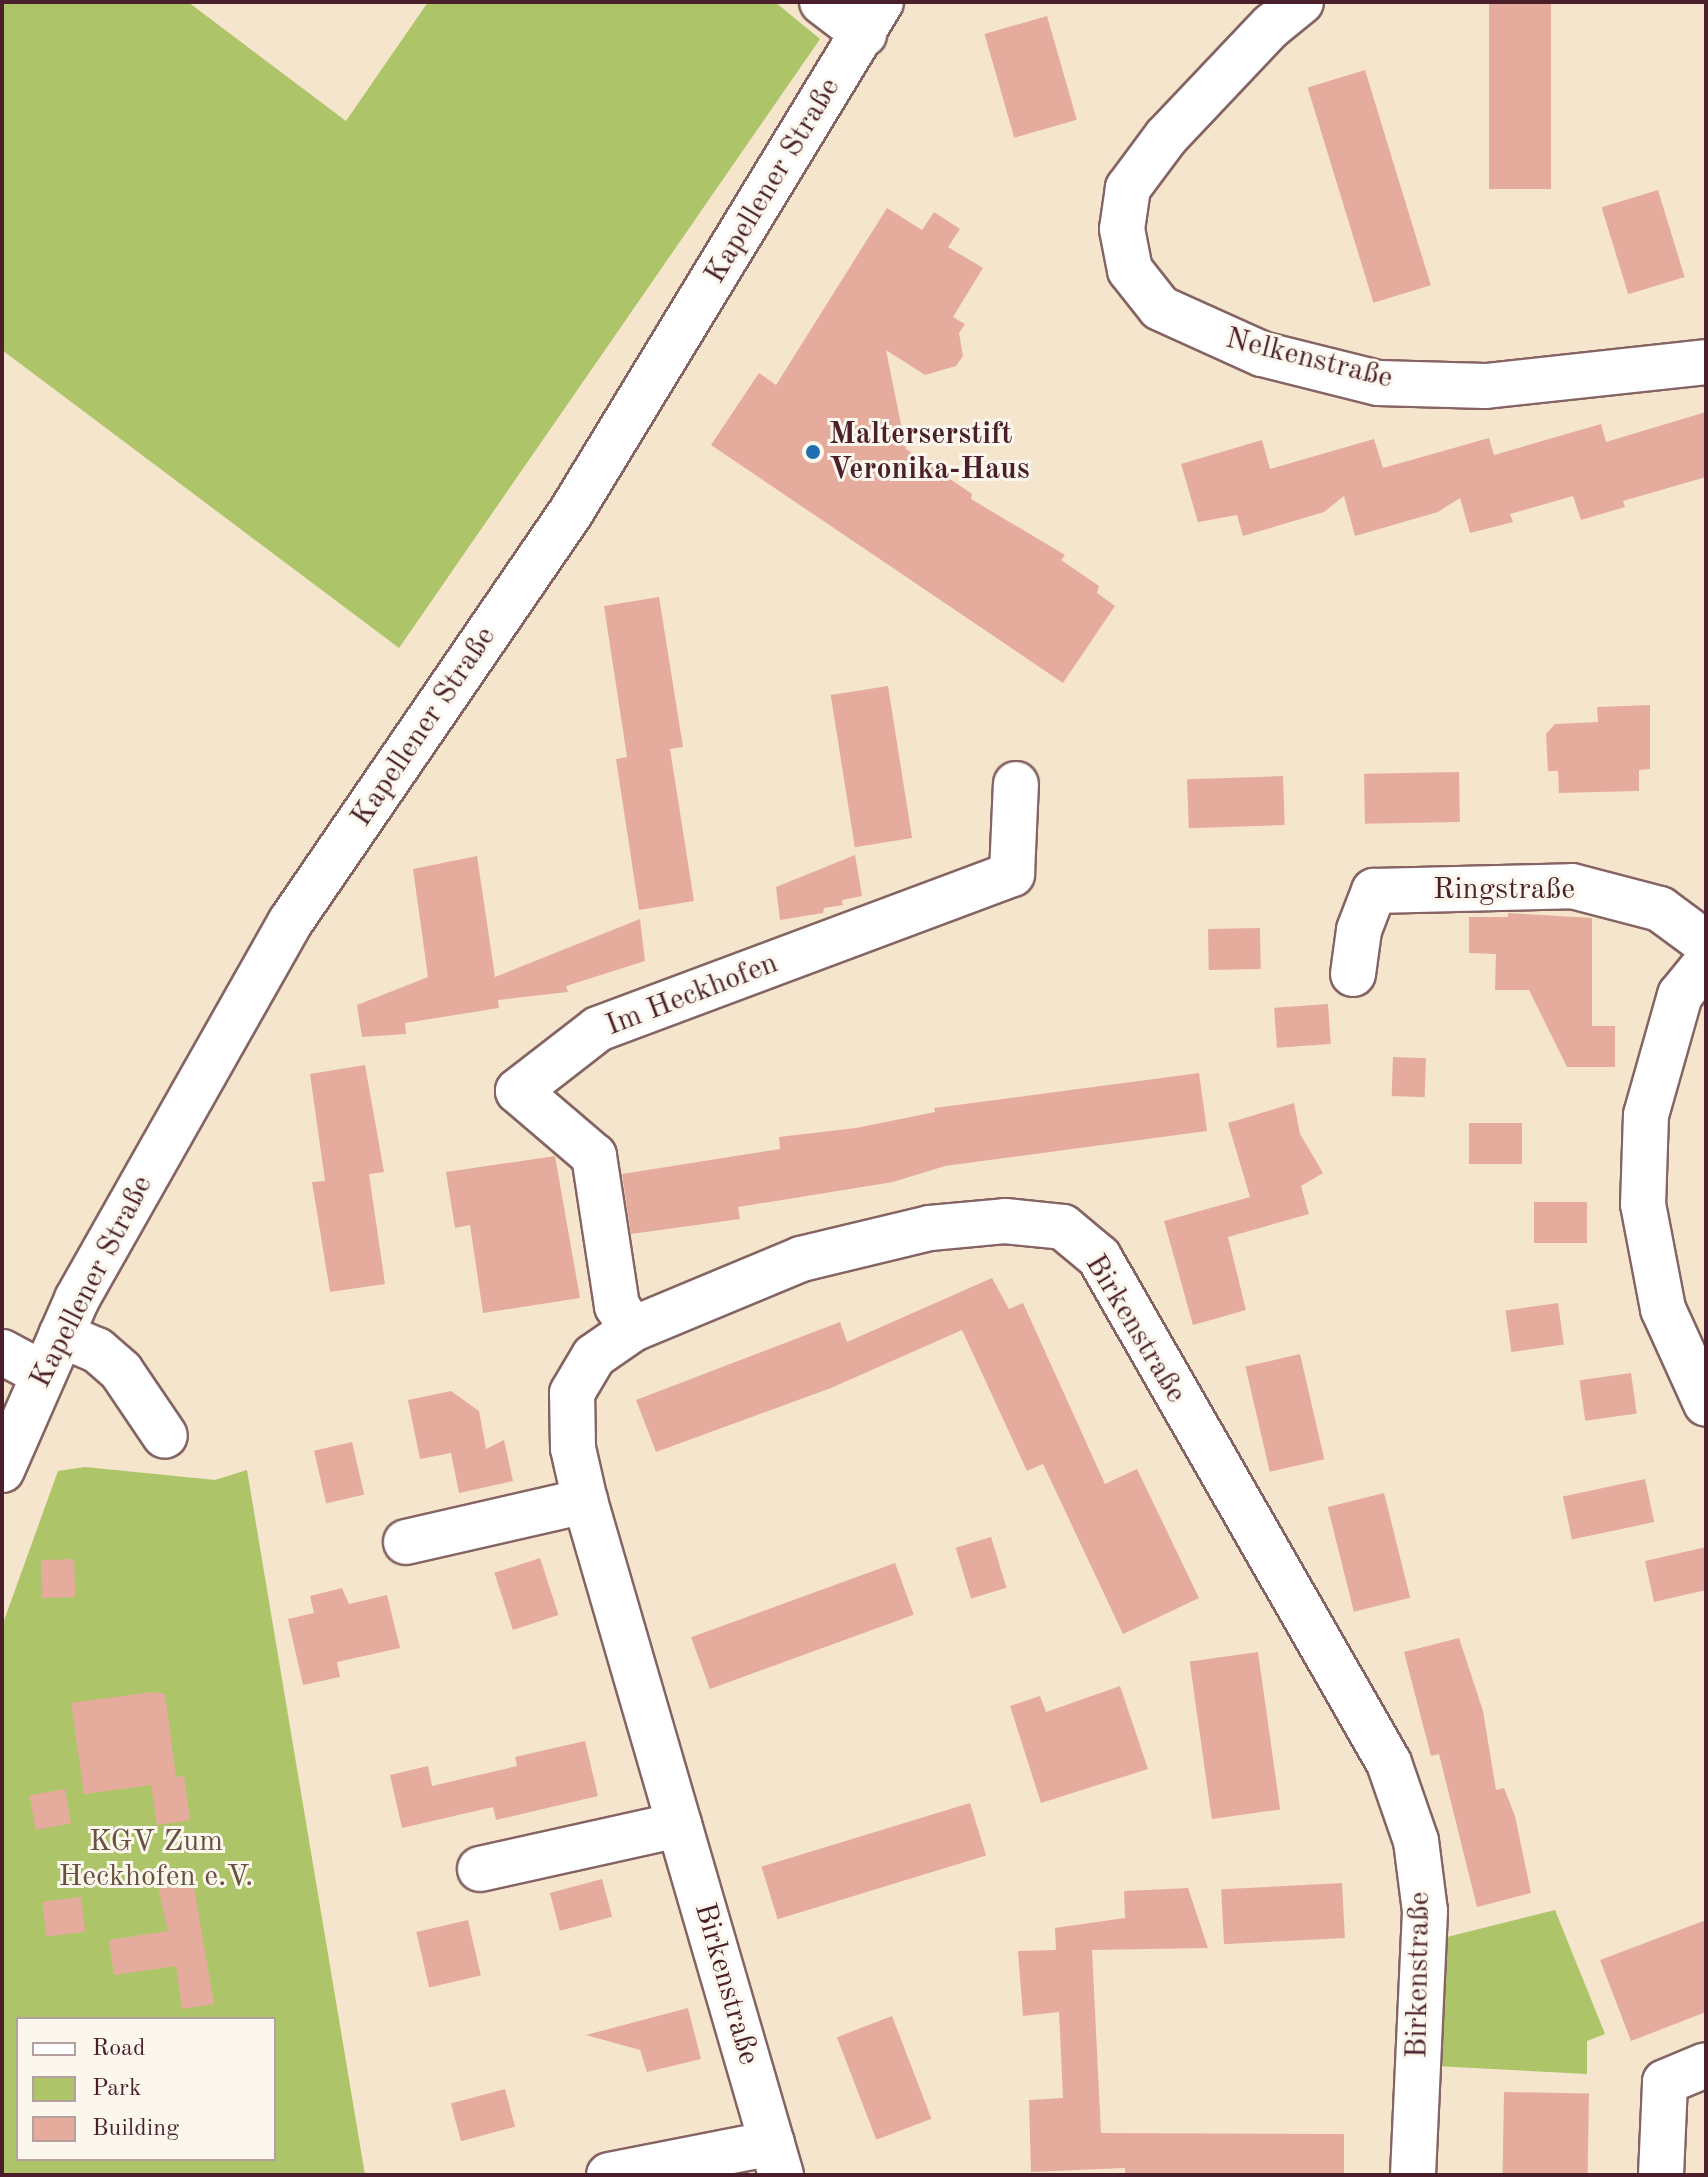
<!DOCTYPE html>
<html>
<head>
<meta charset="utf-8">
<style>
	body { margin:0 }
	#map { position:relative; width:1708px; height:2177px; overflow:hidden; background:#f6e5cd; font-family:"Old Standard TT",serif }
	div>[style] { position:absolute }
	.green>* { inset:0; background:#adc469 }
	.building>* { inset:0; background:#e5ac9e; transform-origin:0 0 }
	.roads { filter:drop-shadow(2px 0 #866464) drop-shadow(-2px 0 #866464) drop-shadow(0 2px #866464) drop-shadow(0 -2px #866464) }
	.minor>* { height:44px; margin:-22px; padding:0 22px; transform-origin:22px; border-radius:22px; background:#fff }
	.dots>* { width:22px; height:22px; translate:-50% -50%; box-sizing:border-box; border:4px solid #fbf7ec; border-radius:50% }
	span { translate:-50% -50%; white-space:nowrap; text-align:center; line-height:1.15; -webkit-text-stroke:6px #fbf7ec; paint-order:stroke }
	.street-label { font-size:30px; color:#4a1f2b }
	.poi-label { font-size:30px; color:#4a1f2b; font-weight:700 }
	.left { translate:0 -50%; text-align:left }
	.park-label { font-size:30px; color:#68513e }
	.frame { position:absolute; inset:0; border:4px solid #4a1f2b; pointer-events:none }
	.legend { position:absolute; left:16px; top:2017px; width:260px; height:144px; box-sizing:border-box; background:#fbf7ec; border:2px solid #b4a19f; margin:0; padding:10px 14px; list-style:none; font-size:24px; color:#4a1f2b }
	.legend li { display:flex; align-items:center; gap:16px; height:40px }
	.legend b { width:40px; border:2px solid #b4a19f }
</style>
</head>
<body>
<div id="map">
	<div class="green">
		<div style="clip-path:polygon(2px 2px,188px 2px,346px 121px,428px 2px,775px 2px,820px 39px,399px 648px,2px 350px)"></div>
		<div style="clip-path:polygon(evenodd,85px 1467px,215px 1480px,247px 1470px,365px 2175px,2px 2175px,2px 1626px,58px 1471px,85px 1467px,18px 2019px,274px 2019px,274px 2159px,18px 2159px,18px 2019px)"></div>
		<div style="clip-path:polygon(1555px 1910px,1605px 2034px,1587px 2041px,1587px 2074px,1435px 2066px,1439px 1939px)"></div>
	</div>
	<div class="building">
		<div style="left:1489px;top:2px;width:62px;height:187px"></div>
		<div style="left:1047px;top:16px;width:108px;height:65px;rotate:74deg"></div>
		<div style="left:1365px;top:70px;width:225px;height:60px;rotate:73deg"></div>
		<div style="left:1658px;top:190px;width:91px;height:59px;rotate:73deg"></div>
		<div style="clip-path:polygon(887px 208px,922px 230px,934px 212px,960px 229px,948px 247px,983px 268px,953px 317px,965px 324px,959px 333px,963px 356px,956px 366px,925px 375px,886px 350px,906px 449px,972px 494px,971px 499px,1065px 555px,1061px 560px,1099px 586px,1097px 593px,1115px 606px,1063px 683px,711px 445px,759px 373px,776px 385px)"></div>
		<div style="clip-path:polygon(1706px 412px,1706px 477px,1623px 501px,1625px 507px,1581px 520px,1573px 496px,1510px 514px,1513px 522px,1470px 533px,1460px 498px,1438px 512px,1355px 536px,1344px 496px,1324px 512px,1243px 536px,1237px 515px,1198px 522px,1181px 464px,1262px 440px,1270px 469px,1374px 439px,1383px 468px,1489px 438px,1494px 455px,1601px 424px,1606px 442px)"></div>
		<div style="clip-path:polygon(659px 597px,683px 747px,670px 749px,694px 901px,639px 910px,616px 759px,627px 757px,604px 606px)"></div>
		<div style="left:888px;top:686px;width:154px;height:58px;rotate:81deg"></div>
		<div style="clip-path:polygon(1650px 705px,1650px 769px,1639px 770px,1639px 791px,1559px 793px,1558px 771px,1548px 771px,1546px 734px,1555px 724px,1598px 722px,1597px 707px)"></div>
		<div style="left:1459px;top:772px;width:50px;height:95px;rotate:89deg"></div>
		<div style="left:1283px;top:776px;width:49px;height:96px;rotate:88deg"></div>
		<div style="clip-path:polygon(855px 855px,862px 896px,842px 900px,843px 905px,824px 908px,823px 913px,780px 920px,776px 887px)"></div>
		<div style="clip-path:polygon(477px 856px,495px 977px,640px 919px,645px 961px,566px 986px,568px 992px,498px 1000px,499px 1008px,405px 1023px,406px 1034px,362px 1037px,357px 1005px,428px 977px,413px 869px)"></div>
		<div style="clip-path:polygon(1508px 913px,1592px 918px,1592px 1026px,1615px 1026px,1615px 1067px,1567px 1067px,1529px 990px,1495px 990px,1496px 954px,1469px 953px,1469px 917px,1508px 917px)"></div>
		<div style="left:1260px;top:928px;width:41px;height:52px;rotate:89deg"></div>
		<div style="left:1328px;top:1004px;width:40px;height:54px;rotate:86deg"></div>
		<div style="left:1393px;top:1057px;width:33px;height:39px;rotate:2deg"></div>
		<div style="clip-path:polygon(365px 1065px,384px 1172px,369px 1174px,385px 1284px,330px 1292px,312px 1182px,325px 1181px,310px 1074px)"></div>
		<div style="clip-path:polygon(1199px 1073px,1207px 1131px,945px 1166px,893px 1182px,738px 1207px,740px 1219px,631px 1234px,622px 1174px,780px 1149px,779px 1137px,856px 1128px,935px 1112px,934px 1108px)"></div>
		<div style="clip-path:polygon(1294px 1103px,1300px 1134px,1323px 1173px,1301px 1186px,1309px 1214px,1228px 1237px,1246px 1310px,1193px 1325px,1164px 1221px,1250px 1197px,1228px 1123px)"></div>
		<div style="left:1469px;top:1123px;width:53px;height:41px"></div>
		<div style="clip-path:polygon(555px 1156px,580px 1298px,483px 1313px,470px 1225px,455px 1228px,446px 1172px)"></div>
		<div style="left:1534px;top:1202px;width:53px;height:41px"></div>
		<div style="clip-path:polygon(992px 1278px,1009px 1309px,1023px 1303px,1105px 1484px,1137px 1469px,1199px 1598px,1123px 1634px,1043px 1464px,1027px 1471px,962px 1330px,831px 1388px,656px 1452px,636px 1400px,840px 1322px,847px 1342px)"></div>
		<div style="left:1558px;top:1303px;width:42px;height:53px;rotate:82deg"></div>
		<div style="left:1300px;top:1354px;width:108px;height:56px;rotate:77deg"></div>
		<div style="left:1631px;top:1373px;width:41px;height:52px;rotate:82deg"></div>
		<div style="clip-path:polygon(451px 1391px,479px 1411px,486px 1449px,504px 1440px,513px 1481px,459px 1493px,451px 1453px,420px 1459px,408px 1400px)"></div>
		<div style="left:352px;top:1442px;width:54px;height:39px;rotate:77deg"></div>
		<div style="left:1645px;top:1479px;width:44px;height:84px;rotate:78deg"></div>
		<div style="left:1384px;top:1493px;width:108px;height:58px;rotate:76deg"></div>
		<div style="left:991px;top:1537px;width:53px;height:37px;rotate:73deg"></div>
		<div style="clip-path:polygon(1706px 1547px,1706px 1590px,1654px 1602px,1645px 1561px)"></div>
		<div style="left:540px;top:1558px;width:60px;height:48px;rotate:72deg"></div>
		<div style="left:74px;top:1559px;width:38px;height:33px;rotate:88deg"></div>
		<div style="left:895px;top:1563px;width:55px;height:217px;rotate:70deg"></div>
		<div style="clip-path:polygon(342px 1588px,349px 1604px,387px 1595px,400px 1648px,337px 1662px,340px 1677px,303px 1685px,288px 1619px,314px 1613px,310px 1596px)"></div>
		<div style="clip-path:polygon(1459px 1638px,1483px 1711px,1496px 1790px,1504px 1788px,1515px 1816px,1531px 1893px,1477px 1907px,1439px 1754px,1431px 1756px,1404px 1652px)"></div>
		<div style="left:1258px;top:1652px;width:159px;height:69px;rotate:82deg"></div>
		<div style="clip-path:polygon(1120px 1686px,1148px 1769px,1041px 1803px,1010px 1706px,1040px 1696px,1046px 1712px)"></div>
		<div style="clip-path:polygon(152px 1692px,165px 1694px,176px 1777px,184px 1776px,190px 1820px,157px 1825px,151px 1785px,84px 1794px,71px 1703px)"></div>
		<div style="clip-path:polygon(585px 1741px,598px 1796px,496px 1820px,493px 1807px,402px 1828px,390px 1775px,428px 1766px,432px 1786px,517px 1766px,515px 1757px)"></div>
		<div style="left:65px;top:1789px;width:35px;height:36px;rotate:80deg"></div>
		<div style="left:970px;top:1803px;width:55px;height:218px;rotate:73deg"></div>
		<div style="clip-path:polygon(191px 1870px,214px 2004px,182px 2009px,176px 1966px,114px 1975px,109px 1940px,168px 1931px,156px 1878px)"></div>
		<div style="left:602px;top:1879px;width:39px;height:54px;rotate:75deg"></div>
		<div style="left:1342px;top:1883px;width:55px;height:121px;rotate:87deg"></div>
		<div style="clip-path:polygon(1188px 1888px,1208px 1948px,1092px 1950px,1101px 2133px,1344px 2134px,1344px 2175px,1125px 2175px,1125px 2168px,1031px 2172px,1029px 2100px,1063px 2098px,1059px 2012px,1023px 2016px,1018px 1951px,1056px 1950px,1055px 1928px,1125px 1918px,1124px 1891px)"></div>
		<div style="left:81px;top:1897px;width:35px;height:39px;rotate:83deg"></div>
		<div style="left:468px;top:1920px;width:57px;height:53px;rotate:77deg"></div>
		<div style="clip-path:polygon(1706px 1920px,1706px 2012px,1631px 2041px,1600px 1960px)"></div>
		<div style="clip-path:polygon(688px 2008px,701px 2059px,647px 2072px,640px 2050px,586px 2035px)"></div>
		<div style="left:892px;top:2016px;width:110px;height:59px;rotate:69deg"></div>
		<div style="left:505px;top:2089px;width:39px;height:56px;rotate:75deg"></div>
		<div style="left:1504px;top:2092px;width:85px;height:83px;rotate:1deg"></div>
	</div>
	<div class="roads">
		<div class="minor">
			<div style="left:822px;top:2px;width:53px;rotate:37.3deg"></div>
			<div style="left:1301px;top:2px;width:38px;rotate:141deg"></div>
			<div style="left:1271px;top:26px;width:153px;rotate:133.4deg"></div>
			<div style="left:1166px;top:137px;width:64px;rotate:126.7deg"></div>
			<div style="left:1128px;top:188px;width:41px;rotate:98.3deg"></div>
			<div style="left:1122px;top:229px;width:42px;rotate:79deg"></div>
			<div style="left:1130px;top:270px;width:48px;rotate:51.7deg"></div>
			<div style="left:1160px;top:308px;width:112px;rotate:24.3deg"></div>
			<div style="left:1262px;top:354px;width:120px;rotate:14deg"></div>
			<div style="left:1378px;top:383px;width:108px;rotate:1.6deg"></div>
			<div style="left:1486px;top:386px;width:221px;rotate:-6.2deg"></div>
			<div style="left:1706px;top:963px;width:41px;rotate:129.1deg"></div>
			<div style="left:1680px;top:995px;width:125px;rotate:105.8deg"></div>
			<div style="left:1646px;top:1115px;width:89px;rotate:91.9deg"></div>
			<div style="left:1643px;top:1204px;width:107px;rotate:79.2deg"></div>
			<div style="left:1663px;top:1309px;width:104px;rotate:65.6deg"></div>
			<div style="left:1353px;top:974px;width:44px;rotate:-82.2deg"></div>
			<div style="left:1359px;top:930px;width:42px;rotate:-69deg"></div>
			<div style="left:1374px;top:891px;width:198px;rotate:-1.4deg"></div>
			<div style="left:1572px;top:886px;width:91px;rotate:14.6deg"></div>
			<div style="left:1660px;top:909px;width:57px;rotate:36.5deg"></div>
			<div style="left:633px;top:1329px;width:28px;rotate:-125deg"></div>
			<div style="left:617px;top:1306px;width:152px;rotate:-98.7deg"></div>
			<div style="left:594px;top:1156px;width:100px;rotate:-139.5deg"></div>
			<div style="left:518px;top:1091px;width:101px;rotate:-37.8deg"></div>
			<div style="left:598px;top:1029px;width:442px;rotate:-20.5deg"></div>
			<div style="left:1012px;top:874px;width:90px;rotate:-87.5deg"></div>
			<div style="left:61px;top:1335px;width:39px;rotate:23deg"></div>
			<div style="left:97px;top:1350px;width:32px;rotate:41deg"></div>
			<div style="left:121px;top:1371px;width:78px;rotate:55.9deg"></div>
			<div style="left:2px;top:1352px;width:47px;rotate:28.2deg"></div>
			<div style="left:2px;top:1470px;width:187px;rotate:-66.3deg"></div>
			<div style="left:77px;top:1299px;width:434px;rotate:-60.5deg"></div>
			<div style="left:291px;top:921px;width:496px;rotate:-55.6deg"></div>
			<div style="left:571px;top:512px;width:597px;rotate:-58.71deg"></div>
			<div style="left:406px;top:1542px;width:184px;rotate:-12.9deg"></div>
			<div style="left:480px;top:1869px;width:204px;rotate:-12.5deg"></div>
			<div style="left:609px;top:2175px;width:166px;rotate:-11.1deg"></div>
			<div style="left:781px;top:2175px;width:702px;rotate:-106.21deg"></div>
			<div style="left:585px;top:1501px;width:54px;rotate:-102.8deg"></div>
			<div style="left:573px;top:1448px;width:55px;rotate:-91deg"></div>
			<div style="left:572px;top:1393px;width:43px;rotate:-59.3deg"></div>
			<div style="left:594px;top:1356px;width:47px;rotate:-34.7deg"></div>
			<div style="left:633px;top:1329px;width:182px;rotate:-22.6deg"></div>
			<div style="left:801px;top:1259px;width:133px;rotate:-13.5deg"></div>
			<div style="left:930px;top:1228px;width:75px;rotate:-5.3deg"></div>
			<div style="left:1005px;top:1221px;width:58px;rotate:5.9deg"></div>
			<div style="left:1063px;top:1227px;width:47px;rotate:39.8deg"></div>
			<div style="left:1099px;top:1257px;width:583px;rotate:60.18deg"></div>
			<div style="left:1389px;top:1763px;width:83px;rotate:70.9deg"></div>
			<div style="left:1416px;top:1841px;width:71px;rotate:82.7deg"></div>
			<div style="left:1425px;top:1911px;width:264px;rotate:92.6deg"></div>
			<div style="left:1661px;top:2175px;width:93px;rotate:-87.5deg"></div>
			<div style="left:1665px;top:2082px;width:44px;rotate:-22.5deg"></div>
		</div>
	</div>
	<div class="dots">
		<div style="left:813px;top:452px;background:#1f6fb2"></div>
	</div>
	<div class="street-label">
		<span style="left:773px;top:181px;rotate:-59deg">Kapellener Straße</span>
		<span style="left:1309px;top:359px;rotate:14deg">Nelkenstraße</span>
		<span style="left:424px;top:727px;rotate:-56deg">Kapellener Straße</span>
		<span style="left:1504px;top:890px">Ringstraße</span>
		<span style="left:692px;top:995px;rotate:-21deg">Im Heckhofen</span>
		<span style="left:92px;top:1282px;rotate:-63deg">Kapellener Straße</span>
		<span style="left:1135px;top:1329px;rotate:59deg">Birkenstraße</span>
		<span style="left:1419px;top:1975px;rotate:-89deg">Birkenstraße</span>
		<span style="left:726px;top:1984px;rotate:74deg">Birkenstraße</span>
	</div>
	<div class="poi-label">
		<span class="left" style="left:829px;top:452px">Malterserstift<br>Veronika-Haus</span>
	</div>
	<div class="park-label">
		<span style="left:156px;top:1859px">KGV Zum<br>Heckhofen e.V.</span>
	</div>
	<div class="frame"></div>
	<ul class="legend">
	<li><b style="height:10px;background:#fff"></b>Road</li>
	<li><b style="height:22px;background:#adc469"></b>Park</li>
	<li><b style="height:22px;background:#e5ac9e"></b>Building</li>
	</ul>
</div>
</body>
</html>
